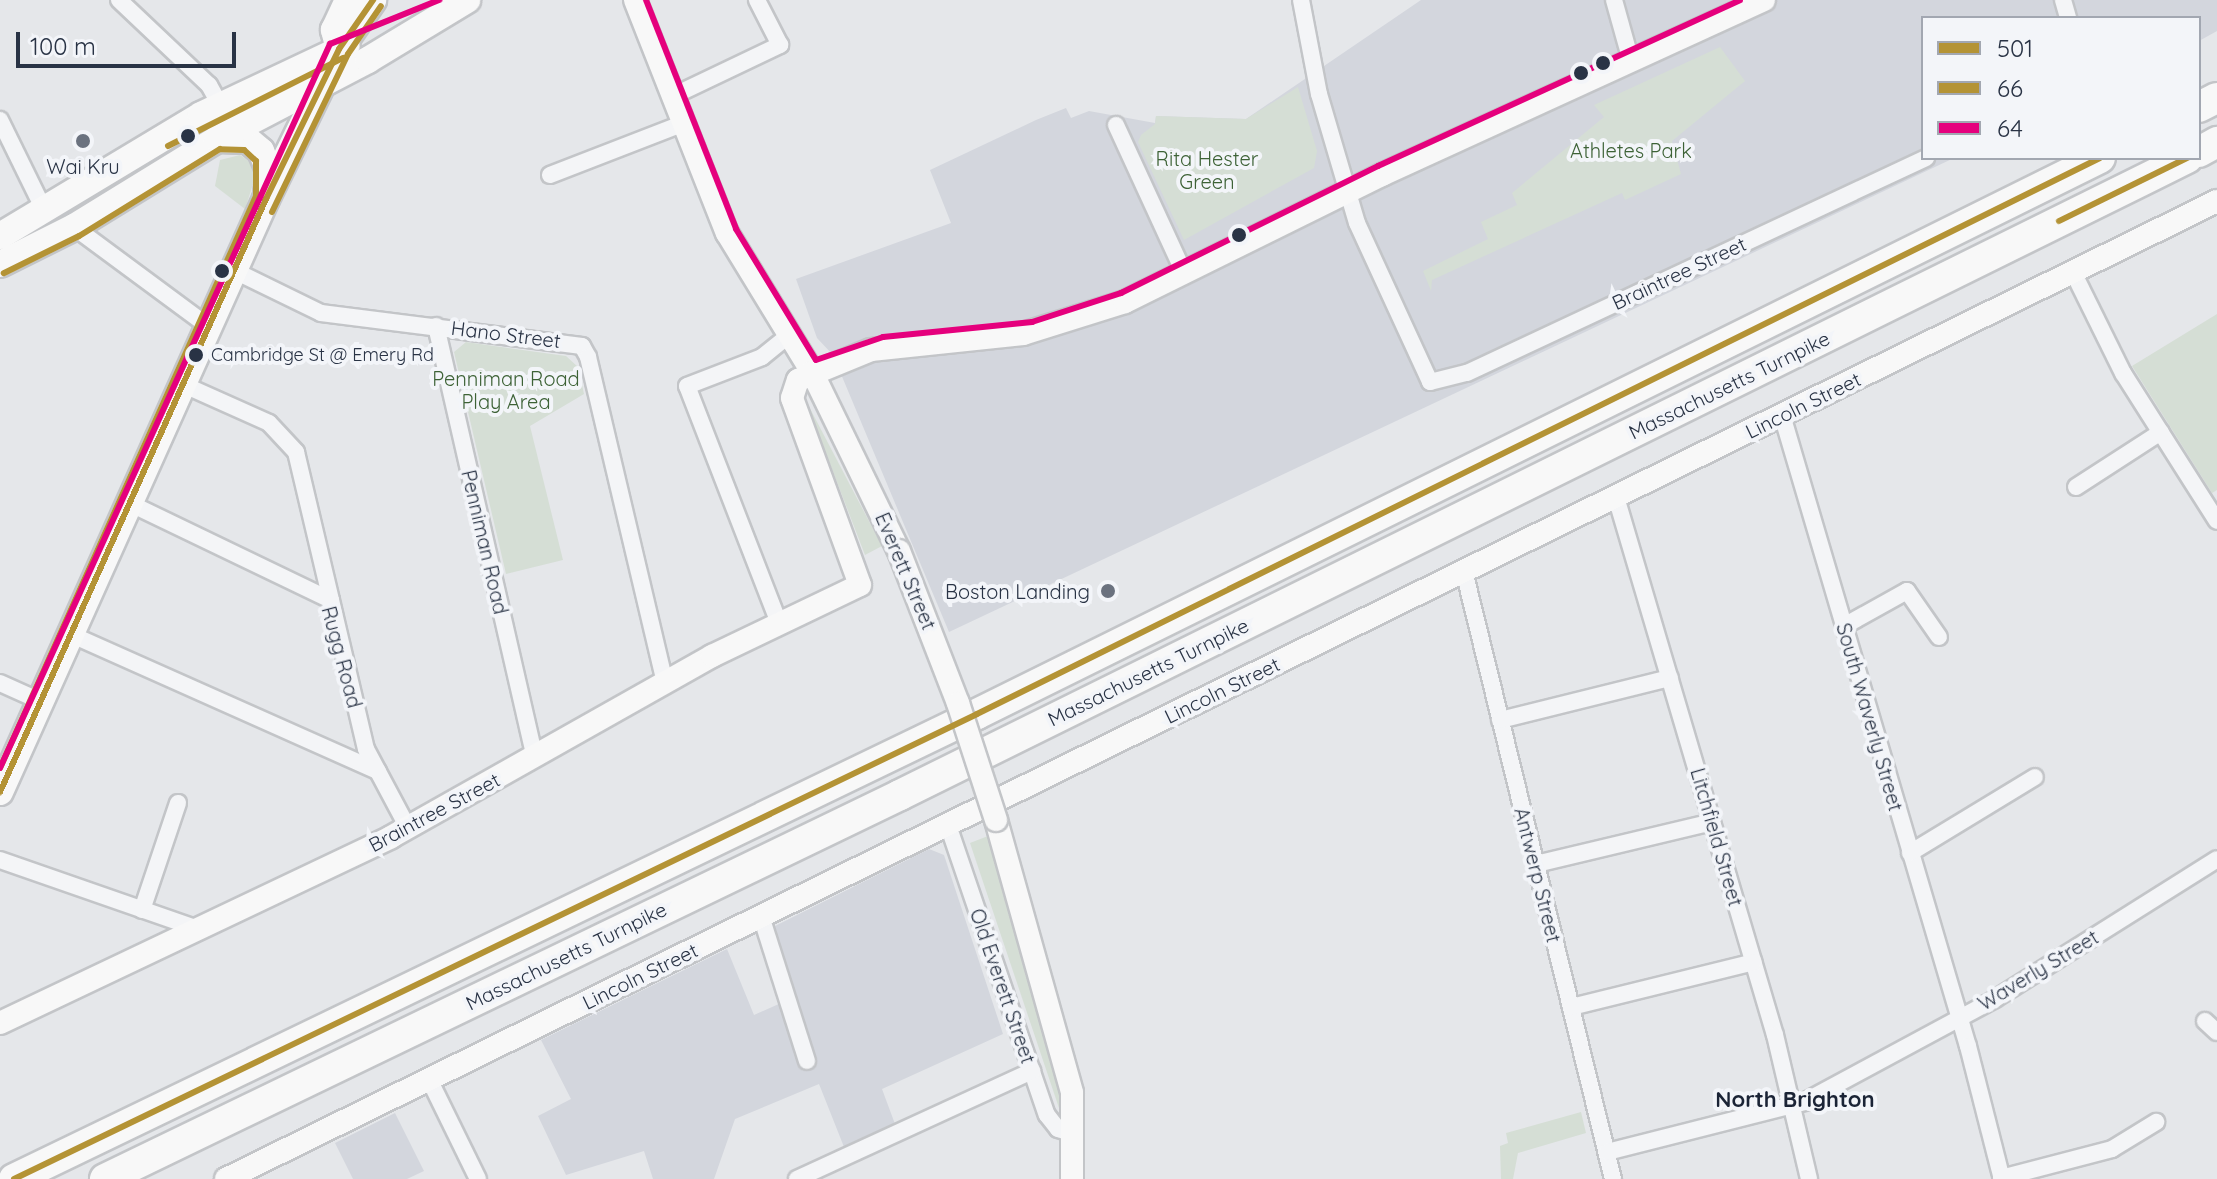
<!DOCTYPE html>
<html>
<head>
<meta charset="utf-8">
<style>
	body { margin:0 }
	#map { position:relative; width:2217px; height:1179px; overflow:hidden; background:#e5e7ea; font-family:Quicksand,sans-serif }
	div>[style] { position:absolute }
	.built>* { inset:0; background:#d3d6dd }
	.green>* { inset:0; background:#d5ded5 }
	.roads { filter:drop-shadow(2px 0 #c3c5c8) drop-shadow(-2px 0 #c3c5c8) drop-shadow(0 2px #c3c5c8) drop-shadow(0 -2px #c3c5c8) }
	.street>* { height:16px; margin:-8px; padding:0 8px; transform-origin:8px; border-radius:8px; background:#f4f5f7 }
	.secondary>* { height:22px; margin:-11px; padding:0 11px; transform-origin:11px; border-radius:11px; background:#f8f8f8 }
	.primary>* { height:26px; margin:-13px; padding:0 13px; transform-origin:13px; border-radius:13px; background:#f8f8f8 }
	.highway>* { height:30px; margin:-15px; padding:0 15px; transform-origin:15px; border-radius:15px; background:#f8f8f8 }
	.bridges { filter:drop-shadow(2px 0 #c3c5c8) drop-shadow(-2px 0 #c3c5c8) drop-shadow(0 2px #c3c5c8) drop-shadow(0 -2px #c3c5c8) }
	.secondary-bridge>* { height:22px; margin:-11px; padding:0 11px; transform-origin:11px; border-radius:11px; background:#f8f8f8 }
	.bus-1>* { height:6px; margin:-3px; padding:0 3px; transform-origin:3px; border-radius:3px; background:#b49335 }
	.bus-2>* { height:6px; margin:-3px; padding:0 3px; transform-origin:3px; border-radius:3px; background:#b49335 }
	.bus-3>* { height:6px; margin:-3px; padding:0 3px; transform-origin:3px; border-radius:3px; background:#e5007d }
	.dots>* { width:22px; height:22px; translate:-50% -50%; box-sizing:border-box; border:4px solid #f3f5f9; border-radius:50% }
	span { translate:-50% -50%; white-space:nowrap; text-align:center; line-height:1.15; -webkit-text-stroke:8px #f3f5f9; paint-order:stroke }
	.bus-label { font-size:18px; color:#293345 }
	.left { translate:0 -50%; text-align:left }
	.park-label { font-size:20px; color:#3d6236 }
	.poi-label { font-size:20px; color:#293345 }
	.right { translate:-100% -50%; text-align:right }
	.street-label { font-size:20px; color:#293345 }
	.neighbourhood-label { font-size:22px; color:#1b2436; font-weight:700 }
	.legend { position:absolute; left:1921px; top:16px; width:280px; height:144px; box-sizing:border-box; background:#f3f5f9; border:2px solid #a2a7b1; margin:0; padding:10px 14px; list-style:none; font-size:24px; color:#293345 }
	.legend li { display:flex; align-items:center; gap:16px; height:40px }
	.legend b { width:40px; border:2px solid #a2a7b1 }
	.scale { position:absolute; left:16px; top:32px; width:220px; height:36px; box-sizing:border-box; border:4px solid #293345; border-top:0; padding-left:10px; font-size:24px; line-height:28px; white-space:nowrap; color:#293345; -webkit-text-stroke:6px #f3f5f9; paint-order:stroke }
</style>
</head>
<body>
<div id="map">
	<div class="built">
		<div style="clip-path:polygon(1421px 0,2217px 0,2217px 31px,2199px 41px,2199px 18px,1923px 18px,1923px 158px,1954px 158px,949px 632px,833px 355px,817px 338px,796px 279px,951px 223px,930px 170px,1036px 120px,1066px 108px,1071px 118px,1089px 111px,1155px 123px,1156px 116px,1246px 119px)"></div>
		<div style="clip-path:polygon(929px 849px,944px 855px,1003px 1034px,882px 1089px,895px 1124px,844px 1147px,819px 1084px,735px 1119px,714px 1179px,653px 1179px,644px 1151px,566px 1175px,538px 1116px,571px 1099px,541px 1040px,727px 949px,754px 1015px,781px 1003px,771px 928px)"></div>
		<div style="clip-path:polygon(395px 1113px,424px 1171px,407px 1179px,353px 1179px,335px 1143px)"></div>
	</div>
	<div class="green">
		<div style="clip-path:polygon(1720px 47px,1745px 81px,1672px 141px,1681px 174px,1625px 200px,1622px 193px,1432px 280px,1431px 291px,1423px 271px,1488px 239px,1481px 222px,1517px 205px,1512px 193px,1604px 117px,1594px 105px)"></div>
		<div style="clip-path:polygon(1298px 87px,1317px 151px,1314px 168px,1184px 240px,1138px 142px,1141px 135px,1155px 124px,1156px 116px,1246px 119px)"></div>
		<div style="clip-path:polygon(240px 155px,251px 163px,255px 178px,245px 209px,215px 186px,220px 160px)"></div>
		<div style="clip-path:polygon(2217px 314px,2217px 490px,2212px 493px,2132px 366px)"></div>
		<div style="clip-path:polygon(466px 342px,566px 356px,578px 367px,584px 394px,530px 426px,563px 560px,506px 574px,454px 352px)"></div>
		<div style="clip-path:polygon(805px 399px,882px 546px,865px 555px)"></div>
		<div style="clip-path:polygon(988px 836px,1063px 1107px,1059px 1108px,970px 843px)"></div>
		<div style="clip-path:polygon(1581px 1112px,1586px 1133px,1518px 1153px,1513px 1179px,1501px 1179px,1500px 1146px,1508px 1143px,1506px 1133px)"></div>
	</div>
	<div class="roads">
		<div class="street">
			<div style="left:119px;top:0;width:124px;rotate:43.4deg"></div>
			<div style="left:209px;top:85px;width:23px;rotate:61deg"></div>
			<div style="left:1301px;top:0;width:96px;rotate:79.2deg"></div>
			<div style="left:1319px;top:94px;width:134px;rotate:73.6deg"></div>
			<div style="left:1357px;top:223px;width:175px;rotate:65.3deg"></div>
			<div style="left:1430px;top:382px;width:38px;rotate:-14deg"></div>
			<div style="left:1467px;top:373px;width:507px;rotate:-25.1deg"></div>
			<div style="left:1614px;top:0;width:63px;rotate:74.4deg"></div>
			<div style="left:2063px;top:0;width:19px;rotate:74deg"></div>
			<div style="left:673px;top:96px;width:119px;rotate:-25.5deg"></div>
			<div style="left:780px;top:45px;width:51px;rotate:-117.1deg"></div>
			<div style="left:0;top:120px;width:102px;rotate:63.9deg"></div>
			<div style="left:1116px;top:125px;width:165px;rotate:65.3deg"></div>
			<div style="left:550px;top:175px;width:144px;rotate:-21.2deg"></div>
			<div style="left:74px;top:227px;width:168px;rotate:36.5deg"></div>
			<div style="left:235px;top:271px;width:96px;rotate:26deg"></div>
			<div style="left:321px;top:313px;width:263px;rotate:7.2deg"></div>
			<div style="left:582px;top:346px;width:13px;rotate:61deg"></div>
			<div style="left:588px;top:357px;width:335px;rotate:76.7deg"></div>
			<div style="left:2073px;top:272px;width:113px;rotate:63.7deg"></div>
			<div style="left:2123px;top:373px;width:175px;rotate:57.6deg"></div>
			<div style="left:436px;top:326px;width:442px;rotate:77.1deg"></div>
			<div style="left:182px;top:384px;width:95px;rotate:24.1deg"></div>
			<div style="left:269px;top:423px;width:40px;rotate:47deg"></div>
			<div style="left:296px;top:452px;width:152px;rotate:76.7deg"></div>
			<div style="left:1782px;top:415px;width:658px;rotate:73.58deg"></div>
			<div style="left:1968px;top:1046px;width:137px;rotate:75.7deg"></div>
			<div style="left:2076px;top:487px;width:101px;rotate:-32.9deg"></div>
			<div style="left:1616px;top:497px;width:561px;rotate:73.54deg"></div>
			<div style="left:1775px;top:1035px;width:148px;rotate:76.7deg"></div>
			<div style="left:129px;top:503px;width:224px;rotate:25.7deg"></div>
			<div style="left:331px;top:600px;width:153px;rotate:76.8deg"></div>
			<div style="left:366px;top:749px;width:89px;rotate:62deg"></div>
			<div style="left:1464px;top:571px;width:626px;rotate:76.23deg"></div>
			<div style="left:779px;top:623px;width:254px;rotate:-111.2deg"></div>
			<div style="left:687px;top:386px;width:80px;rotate:-21.1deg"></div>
			<div style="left:762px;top:357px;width:36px;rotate:-39deg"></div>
			<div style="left:1844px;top:626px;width:72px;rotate:-29.1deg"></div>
			<div style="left:1907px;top:591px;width:56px;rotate:55.2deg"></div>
			<div style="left:70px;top:634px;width:337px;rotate:24deg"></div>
			<div style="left:0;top:683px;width:44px;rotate:24.2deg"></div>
			<div style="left:1500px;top:720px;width:175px;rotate:-13.9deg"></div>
			<div style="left:948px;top:825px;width:306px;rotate:71.2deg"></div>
			<div style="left:1047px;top:1115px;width:18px;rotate:52deg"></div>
			<div style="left:1058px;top:1129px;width:16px;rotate:18deg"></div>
			<div style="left:1910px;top:853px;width:146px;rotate:-31.3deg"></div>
			<div style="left:0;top:860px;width:210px;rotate:19.2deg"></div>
			<div style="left:1536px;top:864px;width:181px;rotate:-13.4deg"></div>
			<div style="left:142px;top:910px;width:113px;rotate:-71.4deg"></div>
			<div style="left:761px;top:916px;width:152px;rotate:72.4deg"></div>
			<div style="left:1571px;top:1007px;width:188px;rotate:-13.8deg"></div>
			<div style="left:2205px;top:1021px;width:16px;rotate:43deg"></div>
			<div style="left:429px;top:1079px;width:111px;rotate:63.9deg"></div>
			<div style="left:1607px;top:1152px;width:203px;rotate:-14.2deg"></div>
			<div style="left:1804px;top:1102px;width:217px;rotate:-28.3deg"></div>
			<div style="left:1995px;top:999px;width:262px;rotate:-32.2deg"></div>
			<div style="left:2001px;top:1178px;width:115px;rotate:-14.6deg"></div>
			<div style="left:2112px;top:1149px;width:52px;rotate:-31.5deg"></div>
			<div style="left:797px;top:1179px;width:259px;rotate:-24.7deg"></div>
		</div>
		<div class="secondary">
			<div style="left:635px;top:0;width:251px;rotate:68.5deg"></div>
			<div style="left:727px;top:233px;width:163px;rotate:58.6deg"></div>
			<div style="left:812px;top:372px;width:199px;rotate:64.1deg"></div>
			<div style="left:996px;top:820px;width:283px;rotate:74.4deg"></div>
			<div style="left:1072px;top:1093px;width:86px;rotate:90deg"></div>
			<div style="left:0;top:1023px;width:433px;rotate:-25.4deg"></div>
			<div style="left:391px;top:837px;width:369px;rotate:-29.4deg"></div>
			<div style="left:712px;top:656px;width:164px;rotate:-25.6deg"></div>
			<div style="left:860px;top:585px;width:199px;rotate:-110deg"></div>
			<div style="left:792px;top:398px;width:19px;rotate:-72deg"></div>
			<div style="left:798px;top:380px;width:79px;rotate:-22.3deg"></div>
			<div style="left:871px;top:350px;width:153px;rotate:-6deg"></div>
			<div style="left:1023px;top:334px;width:107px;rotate:-17.4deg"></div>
			<div style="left:1125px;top:302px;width:287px;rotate:-26.3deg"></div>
			<div style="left:1382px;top:175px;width:420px;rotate:-24.6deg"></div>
			<div style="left:226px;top:1179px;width:2218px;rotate:-26.16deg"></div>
		</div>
		<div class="primary">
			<div style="left:339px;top:49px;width:20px;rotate:-105deg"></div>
			<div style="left:334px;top:30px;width:33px;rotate:-65deg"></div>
			<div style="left:217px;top:139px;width:31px;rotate:2deg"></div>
			<div style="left:248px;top:140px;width:17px;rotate:40deg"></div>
			<div style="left:261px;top:151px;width:23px;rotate:67deg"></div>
			<div style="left:270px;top:172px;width:21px;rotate:98deg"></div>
			<div style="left:0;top:236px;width:235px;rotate:-31deg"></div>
			<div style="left:201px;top:115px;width:161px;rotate:-25.3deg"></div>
			<div style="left:0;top:264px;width:83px;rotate:-26.6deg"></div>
			<div style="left:74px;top:227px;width:168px;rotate:-31.6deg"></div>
			<div style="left:217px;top:139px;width:170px;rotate:-27.6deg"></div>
			<div style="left:368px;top:60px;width:116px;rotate:-31.2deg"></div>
			<div style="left:0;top:792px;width:650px;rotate:-65.84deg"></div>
			<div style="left:266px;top:199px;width:167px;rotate:-64deg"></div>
			<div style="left:339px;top:49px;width:60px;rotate:-55.2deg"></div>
		</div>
		<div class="highway">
			<div style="left:2199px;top:107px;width:20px;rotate:-27deg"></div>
			<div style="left:2199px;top:152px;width:21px;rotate:-29deg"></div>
			<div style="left:14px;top:1179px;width:1069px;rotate:-25.77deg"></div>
			<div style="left:977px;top:714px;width:1253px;rotate:-26.34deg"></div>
			<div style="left:105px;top:1179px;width:883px;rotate:-25.78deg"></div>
			<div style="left:900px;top:795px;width:1436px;rotate:-26.33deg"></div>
		</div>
	</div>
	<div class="bridges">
		<div class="secondary-bridge">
			<div style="left:899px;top:551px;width:163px;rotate:68.8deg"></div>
			<div style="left:958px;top:703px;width:123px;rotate:72deg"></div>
		</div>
	</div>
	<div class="bus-1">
		<div style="left:2059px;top:221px;width:143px;rotate:-26.2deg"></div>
		<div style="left:0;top:792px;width:650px;rotate:-65.84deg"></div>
		<div style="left:266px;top:199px;width:167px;rotate:-64deg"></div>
		<div style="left:339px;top:49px;width:60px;rotate:-55.2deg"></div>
		<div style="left:14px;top:1179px;width:1069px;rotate:-25.77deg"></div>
		<div style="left:977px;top:714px;width:1253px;rotate:-26.34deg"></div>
	</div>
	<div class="bus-2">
		<div style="left:168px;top:146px;width:196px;rotate:-26.7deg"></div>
		<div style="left:272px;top:212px;width:175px;rotate:-64.3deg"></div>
		<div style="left:348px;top:54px;width:58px;rotate:-55.5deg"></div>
		<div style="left:0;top:768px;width:627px;rotate:-65.89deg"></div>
		<div style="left:256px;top:196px;width:35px;rotate:-90deg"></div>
		<div style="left:256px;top:161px;width:16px;rotate:-137deg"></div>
		<div style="left:244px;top:150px;width:24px;rotate:-178deg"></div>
		<div style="left:220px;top:149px;width:166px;rotate:148.3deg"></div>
		<div style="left:79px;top:236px;width:84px;rotate:153.7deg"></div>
	</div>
	<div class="bus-3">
		<div style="left:646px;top:0;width:246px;rotate:68.5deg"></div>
		<div style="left:736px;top:229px;width:153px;rotate:58.6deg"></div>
		<div style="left:816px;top:360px;width:71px;rotate:-18.9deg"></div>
		<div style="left:883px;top:337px;width:150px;rotate:-5.7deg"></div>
		<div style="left:1032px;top:322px;width:94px;rotate:-18deg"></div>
		<div style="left:1121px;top:293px;width:287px;rotate:-26.3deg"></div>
		<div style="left:1378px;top:166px;width:398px;rotate:-24.6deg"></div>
		<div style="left:0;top:768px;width:796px;rotate:-65.5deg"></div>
		<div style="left:330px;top:44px;width:118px;rotate:-22deg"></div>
	</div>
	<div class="dots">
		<div style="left:1603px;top:63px;background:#293345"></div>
		<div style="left:1581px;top:73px;background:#293345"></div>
		<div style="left:188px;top:136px;background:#293345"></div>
		<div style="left:83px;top:141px;background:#6b727f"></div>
		<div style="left:1239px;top:235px;background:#293345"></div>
		<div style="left:222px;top:271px;background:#293345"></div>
		<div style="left:196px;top:355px;background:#293345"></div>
		<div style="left:1108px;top:591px;background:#6b727f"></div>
	</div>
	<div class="bus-label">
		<span class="left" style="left:211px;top:355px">Cambridge St @ Emery Rd</span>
	</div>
	<div class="park-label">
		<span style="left:1631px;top:150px">Athletes Park</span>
		<span style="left:1207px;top:170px">Rita Hester<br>Green</span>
		<span style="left:506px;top:390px">Penniman Road<br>Play Area</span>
	</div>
	<div class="poi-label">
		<span style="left:83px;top:166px">Wai Kru</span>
		<span class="right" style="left:1090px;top:591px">Boston Landing</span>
	</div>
	<div class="street-label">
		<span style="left:1679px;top:273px;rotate:-25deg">Braintree Street</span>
		<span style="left:506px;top:334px;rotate:7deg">Hano Street</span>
		<span style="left:1729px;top:385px;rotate:-26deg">Massachusetts Turnpike</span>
		<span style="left:1803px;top:405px;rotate:-26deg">Lincoln Street</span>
		<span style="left:485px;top:542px;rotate:77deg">Penniman Road</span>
		<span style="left:906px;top:571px;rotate:67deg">Everett Street</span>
		<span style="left:342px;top:657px;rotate:75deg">Rugg Road</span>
		<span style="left:1148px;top:672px;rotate:-26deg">Massachusetts Turnpike</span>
		<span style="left:1222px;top:690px;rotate:-26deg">Lincoln Street</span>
		<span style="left:1870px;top:717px;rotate:74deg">South Waverly Street</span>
		<span style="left:434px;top:812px;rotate:-28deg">Braintree Street</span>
		<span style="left:1717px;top:837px;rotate:74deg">Litchfield Street</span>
		<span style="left:1538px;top:875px;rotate:76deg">Antwerp Street</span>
		<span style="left:566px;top:956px;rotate:-26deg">Massachusetts Turnpike</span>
		<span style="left:2038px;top:970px;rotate:-31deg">Waverly Street</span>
		<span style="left:640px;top:976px;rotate:-26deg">Lincoln Street</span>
		<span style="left:1003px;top:986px;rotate:71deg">Old Everett Street</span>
	</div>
	<div class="neighbourhood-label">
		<span style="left:1795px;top:1100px">North Brighton</span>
	</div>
	<ul class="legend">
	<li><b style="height:10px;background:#b49335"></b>501</li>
	<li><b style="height:10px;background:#b49335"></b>66</li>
	<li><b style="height:10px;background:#e5007d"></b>64</li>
	</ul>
	<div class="scale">100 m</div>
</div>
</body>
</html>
